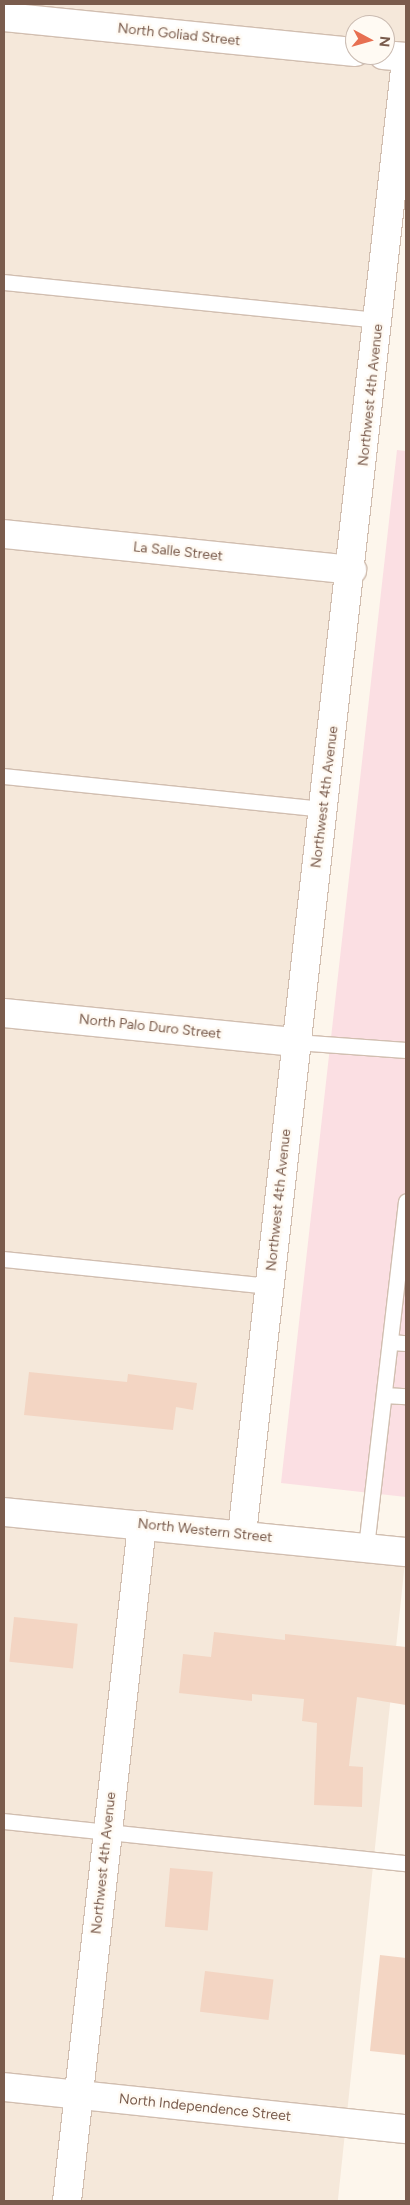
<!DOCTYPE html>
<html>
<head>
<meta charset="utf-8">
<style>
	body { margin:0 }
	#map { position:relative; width:410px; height:2205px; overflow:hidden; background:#fdf6ec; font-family:Figtree,sans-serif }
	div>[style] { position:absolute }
	.residential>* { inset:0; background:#f5e8da; transform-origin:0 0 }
	.medical>* { inset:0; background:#fbdfe3 }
	.building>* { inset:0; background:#f3d5c3; transform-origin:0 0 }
	.roads { filter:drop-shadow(1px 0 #d1beb0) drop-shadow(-1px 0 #d1beb0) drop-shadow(0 1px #d1beb0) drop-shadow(0 -1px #d1beb0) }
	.lane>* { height:15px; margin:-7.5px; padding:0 7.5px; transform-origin:7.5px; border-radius:7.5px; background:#fff }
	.street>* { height:28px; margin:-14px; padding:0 14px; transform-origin:14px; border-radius:14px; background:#fff }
	.secondary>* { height:28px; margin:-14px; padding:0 14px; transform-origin:14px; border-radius:14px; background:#fff }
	span { translate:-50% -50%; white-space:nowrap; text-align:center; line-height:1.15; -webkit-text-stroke:4.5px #fffaf3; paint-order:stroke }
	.street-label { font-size:14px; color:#7a5c4d }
	.frame { position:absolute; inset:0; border:5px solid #7a5c4d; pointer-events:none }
	.north { position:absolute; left:345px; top:15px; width:50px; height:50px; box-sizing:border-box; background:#fffaf3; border:1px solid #cabbb1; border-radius:50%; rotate:96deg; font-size:14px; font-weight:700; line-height:20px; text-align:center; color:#7a5c4d }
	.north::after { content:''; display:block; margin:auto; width:18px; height:22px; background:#e76f51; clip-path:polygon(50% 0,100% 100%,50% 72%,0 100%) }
</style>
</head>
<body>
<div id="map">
	<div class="residential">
		<div style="clip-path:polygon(evenodd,4px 4px,406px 4px,406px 78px,242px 1534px,4px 1511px,4px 4px,355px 25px,385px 25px,385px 55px,355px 55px,355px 25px)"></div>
		<div style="left:4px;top:1512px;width:404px;height:689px;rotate:6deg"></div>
	</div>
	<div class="medical">
		<div style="clip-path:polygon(397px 450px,406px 451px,406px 1497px,281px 1483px)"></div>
	</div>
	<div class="building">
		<div style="clip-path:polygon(29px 1372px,127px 1382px,128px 1374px,197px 1383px,193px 1410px,176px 1407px,173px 1430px,24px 1415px)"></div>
		<div style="left:14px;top:1617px;width:64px;height:45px;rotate:6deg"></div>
		<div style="clip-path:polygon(214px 1632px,285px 1640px,285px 1634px,406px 1647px,406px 1705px,357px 1697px,349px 1766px,363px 1767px,362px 1807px,314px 1805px,317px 1723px,302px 1721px,304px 1699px,252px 1694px,252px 1701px,179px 1693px,183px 1654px,211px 1657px)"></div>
		<div style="left:170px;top:1868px;width:43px;height:59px;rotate:5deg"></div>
		<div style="clip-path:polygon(380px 1955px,406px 1958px,406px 2055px,370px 2051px)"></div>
		<div style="left:205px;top:1971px;width:69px;height:41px;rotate:7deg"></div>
	</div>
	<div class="roads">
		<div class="lane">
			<div style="left:4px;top:282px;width:377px;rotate:5.8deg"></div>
			<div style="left:4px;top:776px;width:322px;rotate:5.9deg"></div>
			<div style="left:296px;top:1042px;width:110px;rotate:4.2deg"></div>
			<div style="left:4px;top:1259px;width:267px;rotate:5.8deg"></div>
			<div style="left:390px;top:1342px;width:16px;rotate:4deg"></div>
			<div style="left:384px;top:1395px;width:22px;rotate:3deg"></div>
			<div style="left:366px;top:1547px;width:348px;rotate:-83.4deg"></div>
			<div style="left:4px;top:1821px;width:404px;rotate:6deg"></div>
		</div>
		<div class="street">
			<div style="left:4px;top:17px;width:353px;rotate:5.7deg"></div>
			<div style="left:383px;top:55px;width:23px;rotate:5deg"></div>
			<div style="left:4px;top:534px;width:350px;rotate:5.9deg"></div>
			<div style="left:4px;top:2087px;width:404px;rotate:6deg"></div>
			<div style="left:67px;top:2201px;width:680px;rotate:-83.67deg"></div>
		</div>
		<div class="secondary">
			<div style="left:4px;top:1013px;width:293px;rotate:5.7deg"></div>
			<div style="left:4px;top:1512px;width:404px;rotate:5.7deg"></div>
			<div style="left:242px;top:1534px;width:1483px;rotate:-83.65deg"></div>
		</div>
	</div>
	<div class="street-label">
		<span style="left:179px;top:35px;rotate:6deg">North Goliad Street</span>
		<span style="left:371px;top:395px;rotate:-84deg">Northwest 4th Avenue</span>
		<span style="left:178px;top:552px;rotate:6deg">La Salle Street</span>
		<span style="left:325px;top:797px;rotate:-83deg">Northwest 4th Avenue</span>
		<span style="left:150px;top:1027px;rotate:6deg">North Palo Duro Street</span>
		<span style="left:279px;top:1200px;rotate:-84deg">Northwest 4th Avenue</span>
		<span style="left:205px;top:1531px;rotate:6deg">North Western Street</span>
		<span style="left:104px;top:1863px;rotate:-84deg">Northwest 4th Avenue</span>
		<span style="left:205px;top:2108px;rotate:6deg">North Independence Street</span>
	</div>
	<div class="frame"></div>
	<div class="north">N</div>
</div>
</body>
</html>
